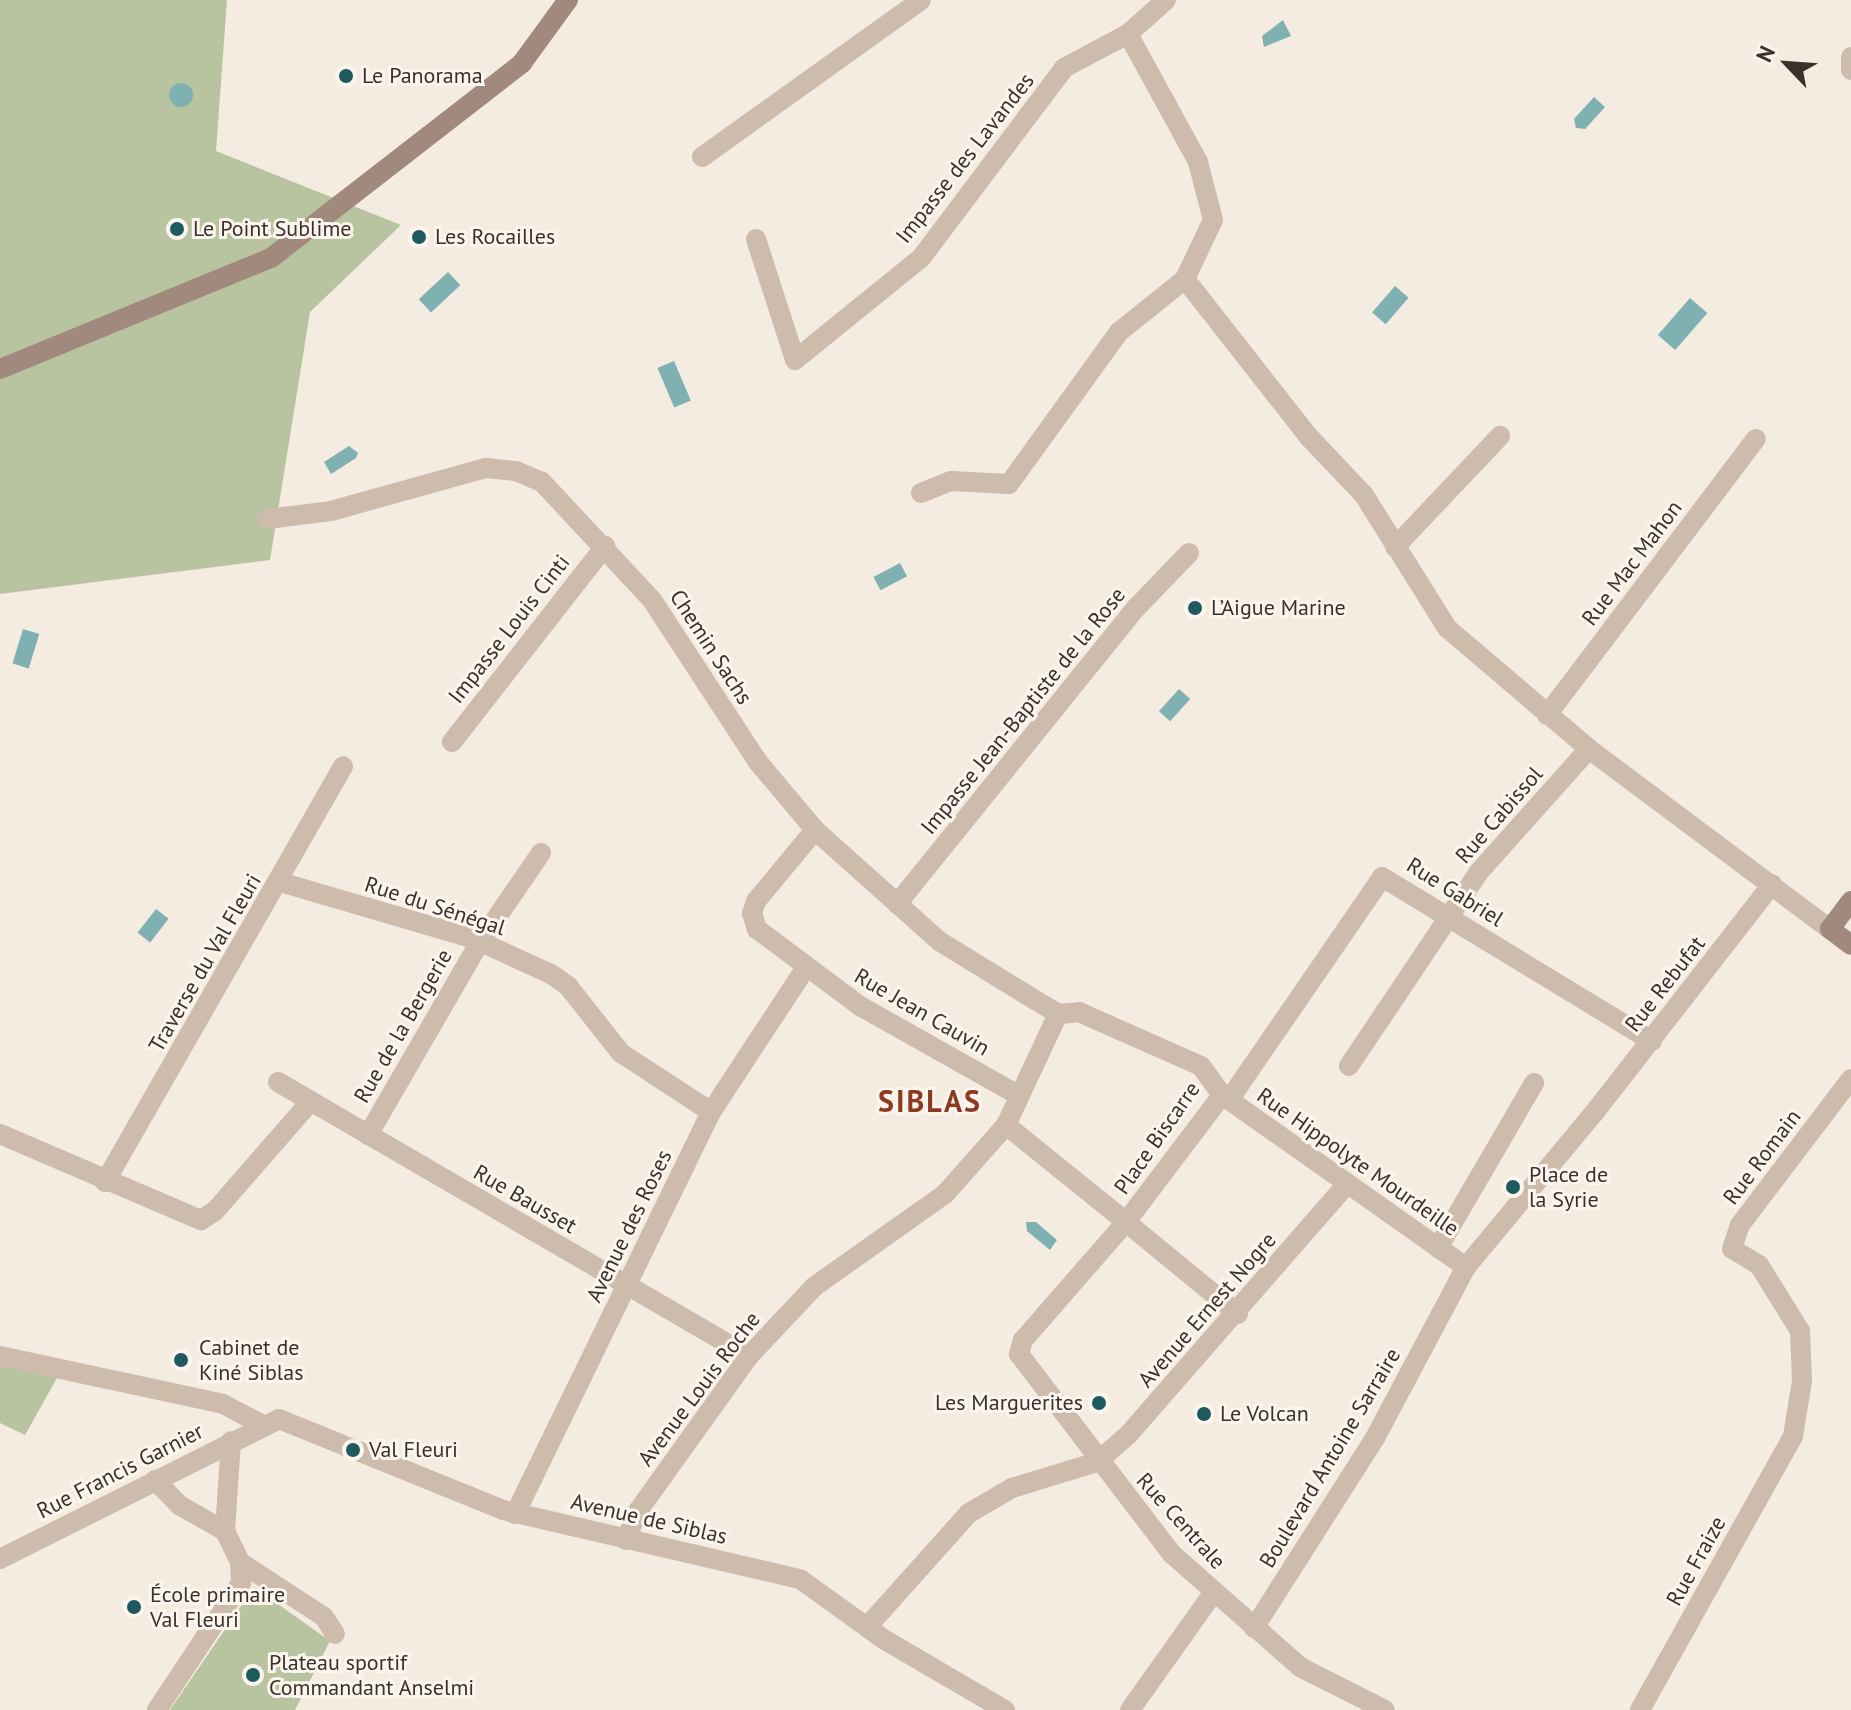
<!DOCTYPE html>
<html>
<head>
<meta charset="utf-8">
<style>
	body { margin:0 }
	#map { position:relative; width:1851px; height:1710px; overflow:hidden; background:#f4ebe1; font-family:"PT Sans",sans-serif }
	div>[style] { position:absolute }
	.green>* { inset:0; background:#b8c4a0 }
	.water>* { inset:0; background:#7fb0b2; transform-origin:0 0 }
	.round { border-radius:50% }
	.minor>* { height:20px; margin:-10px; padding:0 10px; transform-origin:10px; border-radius:10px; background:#cdbbac }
	.tertiary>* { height:20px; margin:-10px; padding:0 10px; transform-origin:10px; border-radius:10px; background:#cdbbac }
	.secondary>* { height:20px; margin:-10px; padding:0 10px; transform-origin:10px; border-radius:10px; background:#a18a7d }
	.dots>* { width:22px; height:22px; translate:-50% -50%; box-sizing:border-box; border:4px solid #fbf5ee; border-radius:50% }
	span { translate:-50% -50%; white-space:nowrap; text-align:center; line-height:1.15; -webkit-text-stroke:6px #fbf5ee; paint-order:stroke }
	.poi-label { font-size:22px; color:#3b302b }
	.left { translate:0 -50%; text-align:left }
	.right { translate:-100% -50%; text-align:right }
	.street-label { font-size:22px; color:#3b302b }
	.district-label { font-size:30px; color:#8c3b22; font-weight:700; letter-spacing:2px }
	.north { position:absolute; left:1747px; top:24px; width:80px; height:80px; -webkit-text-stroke:6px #fbf5ee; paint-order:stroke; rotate:295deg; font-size:22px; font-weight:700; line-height:32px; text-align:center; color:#3b302b }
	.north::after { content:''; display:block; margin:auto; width:28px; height:36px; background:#3b302b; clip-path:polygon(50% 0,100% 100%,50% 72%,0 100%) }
</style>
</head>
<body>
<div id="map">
	<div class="green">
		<div style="clip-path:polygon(0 0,227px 0,216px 151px,401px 225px,310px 312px,270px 560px,0 594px)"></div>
		<div style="clip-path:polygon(0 1356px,62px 1369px,25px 1435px,0 1423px)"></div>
		<div style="clip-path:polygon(254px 1587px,330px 1641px,295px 1710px,170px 1710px)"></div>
	</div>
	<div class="water">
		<div style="clip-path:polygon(1283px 20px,1291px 36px,1264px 47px,1262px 36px)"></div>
		<div class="round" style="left:169px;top:83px;width:24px;height:24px"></div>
		<div style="clip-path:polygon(1594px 97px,1605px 107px,1585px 129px,1576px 128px,1574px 119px)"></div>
		<div style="left:448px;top:272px;width:18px;height:40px;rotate:47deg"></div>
		<div style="left:1395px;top:286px;width:18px;height:35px;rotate:41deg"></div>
		<div style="left:1690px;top:298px;width:23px;height:49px;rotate:41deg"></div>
		<div style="left:674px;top:361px;width:43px;height:18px;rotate:67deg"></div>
		<div style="clip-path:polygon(349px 446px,358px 453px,356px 458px,331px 474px,324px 462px)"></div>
		<div style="left:900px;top:563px;width:15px;height:30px;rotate:62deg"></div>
		<div style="left:23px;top:629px;width:17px;height:36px;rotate:17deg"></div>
		<div style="left:1179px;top:689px;width:15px;height:30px;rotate:42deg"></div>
		<div style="left:156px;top:909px;width:16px;height:30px;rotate:38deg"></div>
		<div style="clip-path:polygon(1036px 1222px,1057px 1240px,1050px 1250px,1027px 1231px,1026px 1222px)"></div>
	</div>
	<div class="minor">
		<div style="left:1166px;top:0;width:51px;rotate:138.2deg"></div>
		<div style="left:1128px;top:34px;width:146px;rotate:61.3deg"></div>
		<div style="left:1198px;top:162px;width:60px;rotate:75.5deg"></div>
		<div style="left:1213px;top:220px;width:65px;rotate:115.4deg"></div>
		<div style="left:1185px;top:279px;width:201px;rotate:51.9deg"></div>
		<div style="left:1309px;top:437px;width:80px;rotate:46.5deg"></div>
		<div style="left:1364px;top:495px;width:157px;rotate:58deg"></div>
		<div style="left:1447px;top:628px;width:187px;rotate:40.4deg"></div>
		<div style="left:1589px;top:749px;width:301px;rotate:36.8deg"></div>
		<div style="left:1851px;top:57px;width:13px;rotate:90deg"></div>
		<div style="left:702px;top:157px;width:269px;rotate:-35.6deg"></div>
		<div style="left:756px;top:239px;width:127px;rotate:72.1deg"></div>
		<div style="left:795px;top:360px;width:162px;rotate:-39deg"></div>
		<div style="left:921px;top:258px;width:238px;rotate:-53deg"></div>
		<div style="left:1064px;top:68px;width:72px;rotate:-28deg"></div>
		<div style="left:921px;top:493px;width:32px;rotate:-22deg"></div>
		<div style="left:951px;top:481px;width:58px;rotate:3deg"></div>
		<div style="left:1009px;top:484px;width:188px;rotate:-54.1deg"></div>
		<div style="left:1119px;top:332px;width:85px;rotate:-38.8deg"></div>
		<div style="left:267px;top:519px;width:64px;rotate:-7.1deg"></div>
		<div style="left:331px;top:511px;width:161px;rotate:-15.5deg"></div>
		<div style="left:486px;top:468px;width:30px;rotate:6deg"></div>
		<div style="left:516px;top:471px;width:28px;rotate:23deg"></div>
		<div style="left:542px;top:482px;width:161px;rotate:47deg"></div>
		<div style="left:652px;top:600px;width:194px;rotate:56.8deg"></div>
		<div style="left:758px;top:762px;width:89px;rotate:50deg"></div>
		<div style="left:815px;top:830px;width:166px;rotate:41.8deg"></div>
		<div style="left:939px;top:941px;width:140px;rotate:31.5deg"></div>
		<div style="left:1395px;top:547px;width:153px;rotate:-46.6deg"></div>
		<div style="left:1547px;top:715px;width:346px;rotate:-52.9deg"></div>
		<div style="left:452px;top:742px;width:249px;rotate:-52deg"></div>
		<div style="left:815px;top:830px;width:92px;rotate:129.7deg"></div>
		<div style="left:756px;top:901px;width:13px;rotate:108deg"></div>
		<div style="left:752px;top:913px;width:17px;rotate:73deg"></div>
		<div style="left:757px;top:929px;width:129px;rotate:36.8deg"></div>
		<div style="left:860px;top:1006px;width:179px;rotate:29.4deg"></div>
		<div style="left:280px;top:882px;width:200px;rotate:16.3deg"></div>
		<div style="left:472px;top:938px;width:87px;rotate:24.5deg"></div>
		<div style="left:551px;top:974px;width:21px;rotate:35deg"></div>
		<div style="left:568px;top:986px;width:85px;rotate:51.7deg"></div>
		<div style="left:621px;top:1053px;width:108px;rotate:33.2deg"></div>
		<div style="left:897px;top:904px;width:382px;rotate:-51.1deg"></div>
		<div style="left:1137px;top:607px;width:75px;rotate:-46.1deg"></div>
		<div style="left:1349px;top:1066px;width:232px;rotate:-56.2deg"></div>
		<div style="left:1478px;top:873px;width:166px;rotate:-48.2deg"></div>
		<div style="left:278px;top:1082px;width:545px;rotate:30.19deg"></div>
		<div style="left:1229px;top:1100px;width:270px;rotate:-55.5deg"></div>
		<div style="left:1382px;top:877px;width:316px;rotate:31.3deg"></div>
		<div style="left:1006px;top:1125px;width:123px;rotate:-64.9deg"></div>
		<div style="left:1058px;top:1014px;width:21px;rotate:-5deg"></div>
		<div style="left:1079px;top:1012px;width:133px;rotate:23.9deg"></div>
		<div style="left:1201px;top:1066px;width:36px;rotate:54deg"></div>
		<div style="left:1222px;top:1095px;width:299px;rotate:35.2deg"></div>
		<div style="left:1006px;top:1125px;width:154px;rotate:38.9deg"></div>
		<div style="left:1126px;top:1222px;width:159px;rotate:-52.9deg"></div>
		<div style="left:0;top:1134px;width:219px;rotate:23.2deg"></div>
		<div style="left:201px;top:1220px;width:17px;rotate:-33deg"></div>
		<div style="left:215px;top:1211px;width:146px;rotate:-48.9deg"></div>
		<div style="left:368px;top:1135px;width:223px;rotate:-59.9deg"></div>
		<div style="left:480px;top:942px;width:108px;rotate:-55.6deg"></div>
		<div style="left:105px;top:1182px;width:479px;rotate:-60.2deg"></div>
		<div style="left:1438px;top:1248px;width:191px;rotate:-59.8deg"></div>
		<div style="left:1238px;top:1314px;width:145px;rotate:-140.6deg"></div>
		<div style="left:1126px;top:1222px;width:157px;rotate:131.1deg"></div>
		<div style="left:1023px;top:1340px;width:15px;rotate:106deg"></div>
		<div style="left:1019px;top:1354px;width:252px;rotate:52.6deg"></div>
		<div style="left:1172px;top:1554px;width:171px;rotate:41.4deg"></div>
		<div style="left:1300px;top:1667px;width:95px;rotate:26.8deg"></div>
		<div style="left:0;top:1356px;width:228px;rotate:12.1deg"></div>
		<div style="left:223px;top:1404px;width:43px;rotate:27.8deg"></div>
		<div style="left:155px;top:1480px;width:35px;rotate:46deg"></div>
		<div style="left:179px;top:1505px;width:53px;rotate:29.5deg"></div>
		<div style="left:225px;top:1531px;width:90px;rotate:-86.2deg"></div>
		<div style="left:515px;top:1514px;width:447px;rotate:-64deg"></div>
		<div style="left:711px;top:1112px;width:171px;rotate:-56.7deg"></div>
		<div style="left:225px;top:1531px;width:34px;rotate:64deg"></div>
		<div style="left:240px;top:1562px;width:100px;rotate:33.2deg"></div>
		<div style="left:324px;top:1617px;width:20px;rotate:57deg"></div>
		<div style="left:626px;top:1540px;width:31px;rotate:-68deg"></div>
		<div style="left:638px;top:1511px;width:191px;rotate:-54.4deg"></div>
		<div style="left:749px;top:1356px;width:96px;rotate:-46.7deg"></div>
		<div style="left:815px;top:1286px;width:159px;rotate:-35.3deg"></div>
		<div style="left:945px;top:1194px;width:92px;rotate:-48.5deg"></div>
		<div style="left:867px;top:1627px;width:153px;rotate:-48.2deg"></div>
		<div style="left:969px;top:1513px;width:50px;rotate:-30.2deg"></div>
		<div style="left:1012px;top:1488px;width:89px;rotate:-17deg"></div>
		<div style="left:1097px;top:1462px;width:41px;rotate:-41.1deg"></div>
		<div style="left:1128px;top:1435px;width:333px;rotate:-48.9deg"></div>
		<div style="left:1254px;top:1628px;width:225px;rotate:-57.5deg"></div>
		<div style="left:1375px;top:1438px;width:194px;rotate:-62deg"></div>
		<div style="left:1466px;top:1267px;width:200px;rotate:-50.3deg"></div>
		<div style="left:1594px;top:1113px;width:290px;rotate:-52.1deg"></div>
		<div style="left:157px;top:1710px;width:152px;rotate:-56.5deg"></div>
		<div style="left:241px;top:1583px;width:21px;rotate:-93deg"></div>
		<div style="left:1130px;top:1710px;width:143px;rotate:-54.6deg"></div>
		<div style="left:1640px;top:1710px;width:314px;rotate:-60.8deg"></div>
		<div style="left:1793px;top:1436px;width:56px;rotate:-80.7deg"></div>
		<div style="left:1802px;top:1381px;width:50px;rotate:-92.3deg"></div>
		<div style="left:1800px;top:1331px;width:78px;rotate:-121.8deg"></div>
		<div style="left:1759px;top:1265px;width:31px;rotate:-149deg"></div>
		<div style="left:1732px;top:1249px;width:25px;rotate:-72deg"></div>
		<div style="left:1740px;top:1225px;width:183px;rotate:-52.8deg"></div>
	</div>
	<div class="tertiary">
		<div style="left:0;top:1559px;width:312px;rotate:-26.6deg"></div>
		<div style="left:279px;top:1419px;width:242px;rotate:22.1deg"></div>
		<div style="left:503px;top:1510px;width:305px;rotate:13.1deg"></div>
		<div style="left:800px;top:1579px;width:105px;rotate:35.7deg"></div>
		<div style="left:885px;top:1640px;width:139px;rotate:30.3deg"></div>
	</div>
	<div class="secondary">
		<div style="left:0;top:369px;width:293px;rotate:-22.3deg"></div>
		<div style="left:271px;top:258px;width:318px;rotate:-37.8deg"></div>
		<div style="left:522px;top:63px;width:78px;rotate:-53.9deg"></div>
		<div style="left:1851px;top:901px;width:35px;rotate:127deg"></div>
		<div style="left:1830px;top:929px;width:26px;rotate:37deg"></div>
	</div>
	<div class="dots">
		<div style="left:346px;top:76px;background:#1f5a5e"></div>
		<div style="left:177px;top:229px;background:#1f5a5e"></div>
		<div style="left:419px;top:237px;background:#1f5a5e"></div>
		<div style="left:1195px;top:608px;background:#1f5a5e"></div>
		<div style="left:1513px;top:1187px;background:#1f5a5e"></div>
		<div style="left:181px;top:1360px;background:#1f5a5e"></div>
		<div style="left:1099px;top:1403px;background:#1f5a5e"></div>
		<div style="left:1204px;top:1414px;background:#1f5a5e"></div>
		<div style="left:353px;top:1450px;background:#1f5a5e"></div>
		<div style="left:134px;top:1607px;background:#1f5a5e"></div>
		<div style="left:253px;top:1675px;background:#1f5a5e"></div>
	</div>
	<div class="poi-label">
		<span class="left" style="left:362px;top:76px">Le Panorama</span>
		<span class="left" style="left:193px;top:229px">Le Point Sublime</span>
		<span class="left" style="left:435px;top:237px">Les Rocailles</span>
		<span class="left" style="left:1211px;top:608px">L’Aigue Marine</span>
		<span class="left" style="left:1529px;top:1187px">Place de<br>la Syrie</span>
		<span class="left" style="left:199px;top:1360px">Cabinet de<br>Kiné Siblas</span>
		<span class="right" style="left:1083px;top:1403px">Les Marguerites</span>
		<span class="left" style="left:1220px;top:1414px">Le Volcan</span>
		<span class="left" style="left:369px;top:1450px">Val Fleuri</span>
		<span class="left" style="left:150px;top:1607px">École primaire<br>Val Fleuri</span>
		<span class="left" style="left:269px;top:1675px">Plateau sportif<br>Commandant Anselmi</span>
	</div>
	<div class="street-label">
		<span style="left:965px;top:158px;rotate:-52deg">Impasse des Lavandes</span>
		<span style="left:1632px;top:563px;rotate:-53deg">Rue Mac Mahon</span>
		<span style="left:509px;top:629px;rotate:-52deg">Impasse Louis Cinti</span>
		<span style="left:711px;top:647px;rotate:57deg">Chemin Sachs</span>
		<span style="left:1023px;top:711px;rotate:-51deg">Impasse Jean-Baptiste de la Rose</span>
		<span style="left:1499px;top:815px;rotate:-49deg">Rue Cabissol</span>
		<span style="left:1455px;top:892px;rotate:32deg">Rue Gabriel</span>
		<span style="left:435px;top:906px;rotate:18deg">Rue du Sénégal</span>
		<span style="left:205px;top:963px;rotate:-60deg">Traverse du Val Fleuri</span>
		<span style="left:1665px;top:984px;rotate:-52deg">Rue Rebufat</span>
		<span style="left:922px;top:1012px;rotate:30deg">Rue Jean Cauvin</span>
		<span style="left:403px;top:1026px;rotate:-60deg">Rue de la Bergerie</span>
		<span style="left:1157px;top:1138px;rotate:-55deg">Place Biscarre</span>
		<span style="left:1762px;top:1157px;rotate:-53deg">Rue Romain</span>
		<span style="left:1358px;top:1162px;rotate:35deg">Rue Hippolyte Mourdeille</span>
		<span style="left:525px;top:1199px;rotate:30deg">Rue Bausset</span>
		<span style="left:629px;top:1226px;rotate:-64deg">Avenue des Roses</span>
		<span style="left:1207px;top:1310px;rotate:-49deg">Avenue Ernest Nogre</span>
		<span style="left:699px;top:1389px;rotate:-53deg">Avenue Louis Roche</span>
		<span style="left:1330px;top:1458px;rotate:-59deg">Boulevard Antoine Sarraire</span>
		<span style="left:120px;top:1471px;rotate:-27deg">Rue Francis Garnier</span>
		<span style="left:649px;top:1519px;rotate:13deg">Avenue de Siblas</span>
		<span style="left:1181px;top:1521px;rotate:48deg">Rue Centrale</span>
		<span style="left:1696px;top:1561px;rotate:-61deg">Rue Fraize</span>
	</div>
	<div class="district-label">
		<span style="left:930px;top:1101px">SIBLAS</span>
	</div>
	<div class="north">N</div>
</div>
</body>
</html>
